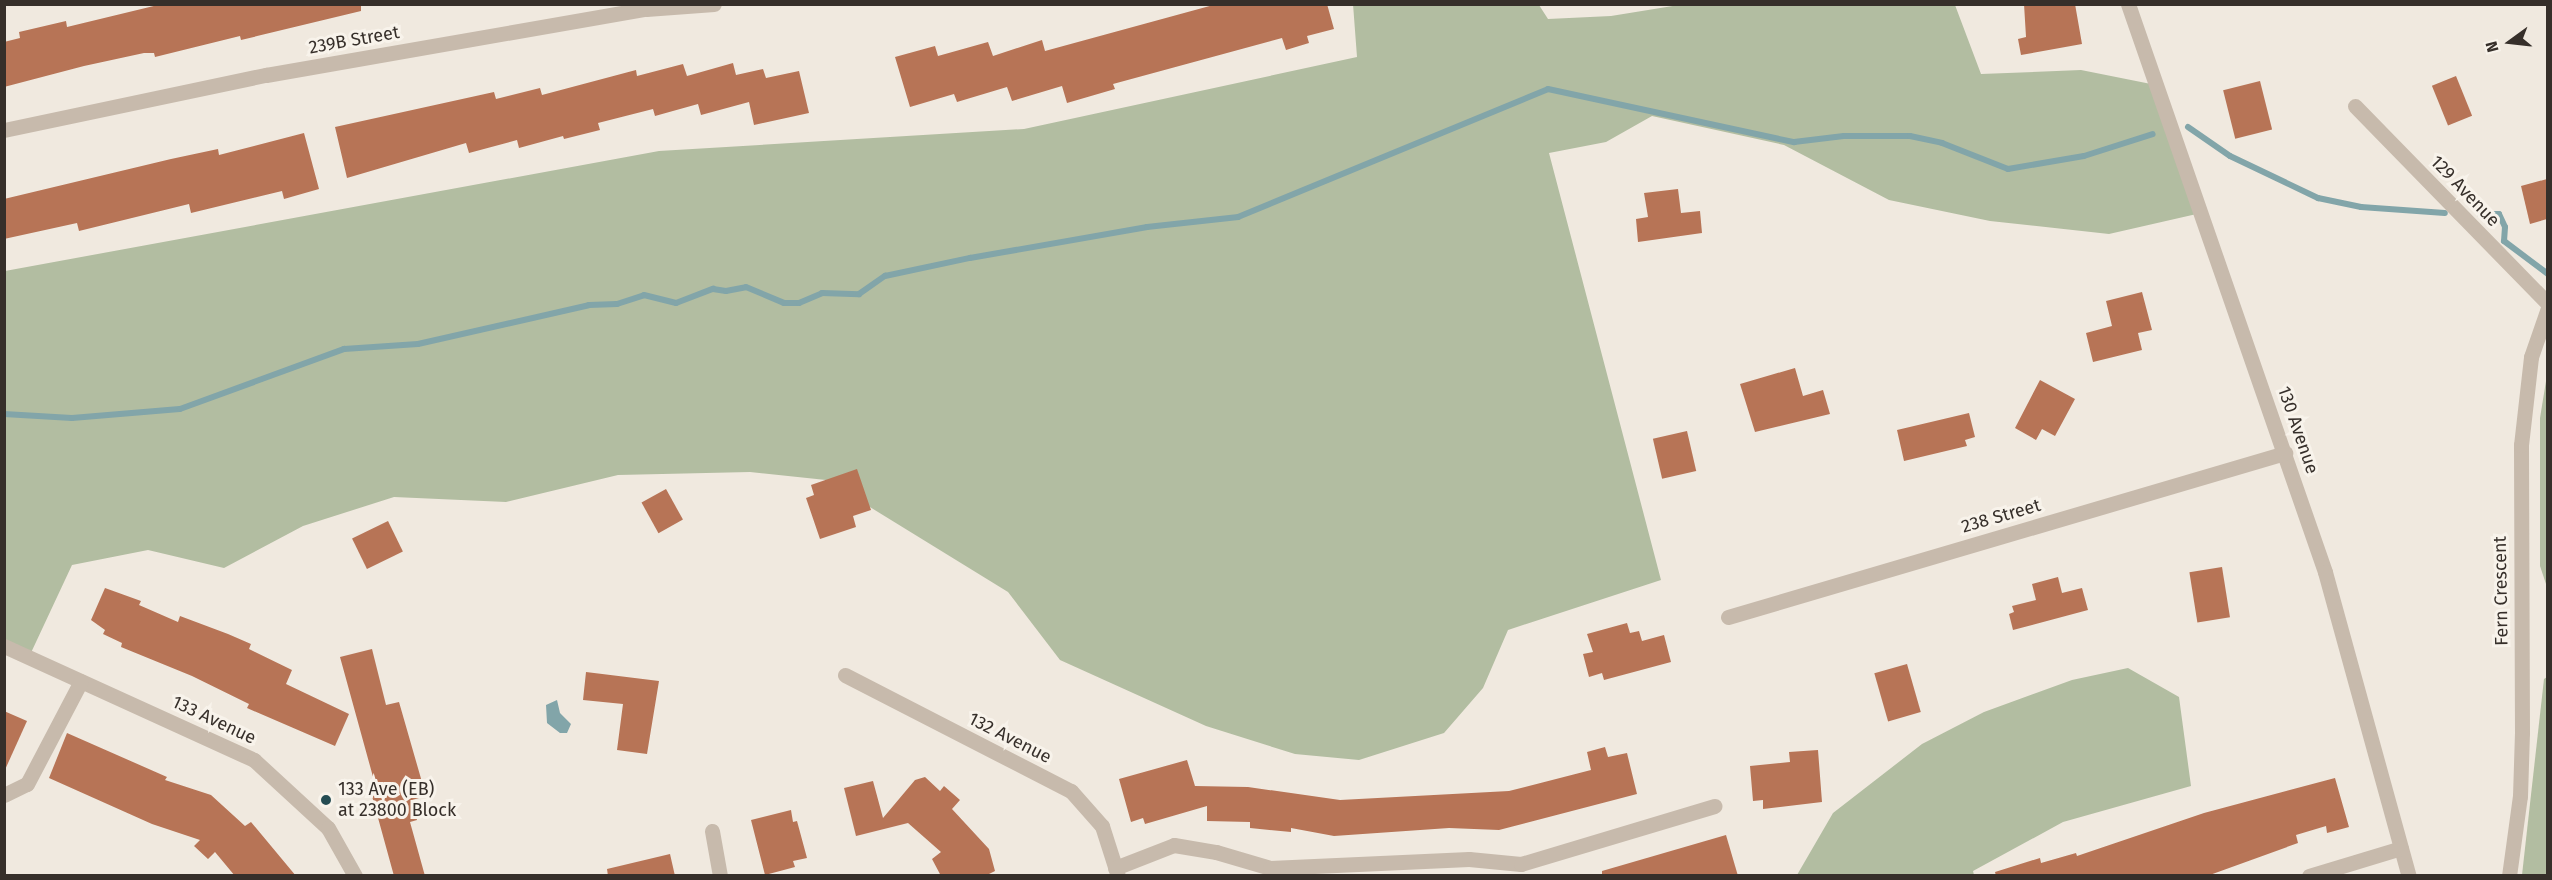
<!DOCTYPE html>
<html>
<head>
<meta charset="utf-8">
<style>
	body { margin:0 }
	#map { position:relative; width:2552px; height:880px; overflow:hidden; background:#f0e9df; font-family:"Fira Sans",sans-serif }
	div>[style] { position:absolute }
	.green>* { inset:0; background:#b2bda1 }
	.water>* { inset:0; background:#82a5a9 }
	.stream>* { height:6px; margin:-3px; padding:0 3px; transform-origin:3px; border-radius:3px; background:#82a5a9 }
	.building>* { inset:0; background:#b77456; transform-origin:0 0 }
	.minor>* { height:15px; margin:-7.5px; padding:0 7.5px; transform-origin:7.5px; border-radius:7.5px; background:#c7baac }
	.dots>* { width:16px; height:16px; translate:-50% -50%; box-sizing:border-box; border:3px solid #f8f3eb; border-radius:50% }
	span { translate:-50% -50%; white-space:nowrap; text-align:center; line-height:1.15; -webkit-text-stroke:6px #f8f3eb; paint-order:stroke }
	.street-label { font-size:18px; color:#362f2a }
	.poi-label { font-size:18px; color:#362f2a }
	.left { translate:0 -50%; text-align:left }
	.frame { position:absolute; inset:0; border:6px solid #362f2a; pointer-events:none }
	.north { position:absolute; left:2480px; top:12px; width:60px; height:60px; -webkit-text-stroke:4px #f8f3eb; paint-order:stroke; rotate:255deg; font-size:16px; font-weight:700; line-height:24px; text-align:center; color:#362f2a }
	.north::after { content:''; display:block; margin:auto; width:21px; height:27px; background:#362f2a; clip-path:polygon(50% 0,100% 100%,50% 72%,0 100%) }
</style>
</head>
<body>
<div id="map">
	<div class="green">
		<div style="clip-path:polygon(1353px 4px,1539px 5px,1548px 19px,1611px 16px,1685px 4px,1955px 5px,1981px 74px,2081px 70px,2156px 85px,2201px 213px,2109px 234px,1990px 221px,1889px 200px,1784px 145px,1652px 116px,1606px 142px,1549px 153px,1661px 580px,1508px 630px,1483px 688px,1444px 733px,1359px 760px,1295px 754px,1206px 726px,1060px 660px,1008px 592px,826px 480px,750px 472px,618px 475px,506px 502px,394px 497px,303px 526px,224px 568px,148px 550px,72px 565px,29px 657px,5px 646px,5px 271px,659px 151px,1024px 129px,1357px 57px)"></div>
		<div style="clip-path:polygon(2547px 375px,2547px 587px,2540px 566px,2540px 418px)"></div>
		<div style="clip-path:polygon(2128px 668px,2179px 697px,2191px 786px,2063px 822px,1973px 871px,1974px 875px,1797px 875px,1833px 813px,1922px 744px,1984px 712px,2072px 680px)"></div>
		<div style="clip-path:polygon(2547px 677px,2547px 875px,2522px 875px,2544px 679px)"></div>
	</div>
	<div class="water">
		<div style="clip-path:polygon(557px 700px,560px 713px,571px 724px,567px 733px,560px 733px,547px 723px,546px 705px)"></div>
	</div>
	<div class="stream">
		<div style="left:2188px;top:127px;width:51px;rotate:34.6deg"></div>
		<div style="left:2230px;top:156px;width:98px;rotate:25.5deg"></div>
		<div style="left:2318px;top:198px;width:44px;rotate:11.8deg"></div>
		<div style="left:2361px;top:207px;width:84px;rotate:4.1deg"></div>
		<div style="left:2480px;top:214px;width:19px"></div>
		<div style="left:2499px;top:214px;width:14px;rotate:65deg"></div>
		<div style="left:2505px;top:227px;width:14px;rotate:94deg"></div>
		<div style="left:2504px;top:241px;width:55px;rotate:36.9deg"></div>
		<div style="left:4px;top:414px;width:68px;rotate:3.4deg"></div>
		<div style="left:72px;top:418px;width:108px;rotate:-4.8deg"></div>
		<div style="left:180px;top:409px;width:175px;rotate:-20.1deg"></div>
		<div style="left:344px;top:349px;width:74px;rotate:-3.9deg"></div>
		<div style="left:418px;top:344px;width:175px;rotate:-12.8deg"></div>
		<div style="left:589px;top:305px;width:28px;rotate:-2deg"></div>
		<div style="left:617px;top:304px;width:28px;rotate:-18deg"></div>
		<div style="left:644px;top:295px;width:33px;rotate:14deg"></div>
		<div style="left:676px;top:303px;width:40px;rotate:-21deg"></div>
		<div style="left:713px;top:289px;width:13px;rotate:9deg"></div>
		<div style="left:726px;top:291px;width:20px;rotate:-11deg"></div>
		<div style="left:746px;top:287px;width:41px;rotate:22.8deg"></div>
		<div style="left:784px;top:303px;width:15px"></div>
		<div style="left:799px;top:303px;width:25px;rotate:-23deg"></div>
		<div style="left:822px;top:293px;width:37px;rotate:2deg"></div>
		<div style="left:859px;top:294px;width:32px;rotate:-35deg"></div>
		<div style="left:885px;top:276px;width:87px;rotate:-12deg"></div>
		<div style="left:970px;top:258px;width:180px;rotate:-9.9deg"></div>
		<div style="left:1147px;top:227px;width:92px;rotate:-6.3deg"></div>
		<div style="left:1238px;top:217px;width:335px;rotate:-22.4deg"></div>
		<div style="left:1548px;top:89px;width:252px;rotate:12.2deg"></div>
		<div style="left:1794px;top:142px;width:50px;rotate:-6.8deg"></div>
		<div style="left:1844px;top:136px;width:66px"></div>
		<div style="left:1910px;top:136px;width:33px;rotate:12deg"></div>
		<div style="left:1942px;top:143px;width:71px;rotate:21.5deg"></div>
		<div style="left:2008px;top:169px;width:77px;rotate:-9.7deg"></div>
		<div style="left:2084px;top:156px;width:72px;rotate:-17.7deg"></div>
	</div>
	<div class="building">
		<div style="clip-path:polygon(162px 4px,361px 4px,361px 11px,241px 40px,240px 36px,155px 57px,154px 53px,144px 53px,84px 66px,4px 87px,4px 42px,20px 38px,19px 32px,66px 21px,67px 27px)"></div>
		<div style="clip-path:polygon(1217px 4px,1327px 4px,1334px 29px,1307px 36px,1309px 43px,1286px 50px,1282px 38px,1113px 84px,1115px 89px,1067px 103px,1062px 86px,1012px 101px,1007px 87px,957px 102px,954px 94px,910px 107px,895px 57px,935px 46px,938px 56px,988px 42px,993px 56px,1042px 40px,1045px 51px)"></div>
		<div style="clip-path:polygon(2024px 4px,2075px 4px,2082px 44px,2021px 55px,2018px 39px,2026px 37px)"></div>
		<div style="clip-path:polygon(733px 63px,736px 75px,763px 69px,766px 78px,799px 71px,809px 113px,754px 125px,749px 102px,701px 115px,698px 104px,655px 116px,653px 109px,598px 123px,600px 130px,564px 139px,563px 136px,519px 148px,517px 140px,469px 153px,466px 143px,347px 178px,335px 127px,494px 92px,496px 99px,540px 88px,542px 95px,636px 70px,637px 76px,683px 64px,687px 76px)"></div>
		<div style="left:2456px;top:76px;width:43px;height:26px;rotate:68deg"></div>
		<div style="left:2260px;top:81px;width:50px;height:38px;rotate:76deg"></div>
		<div style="clip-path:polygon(304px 133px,319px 189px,284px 199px,282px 191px,191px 213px,189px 204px,79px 231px,77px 223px,4px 239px,4px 199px,171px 159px,218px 149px,219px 155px)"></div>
		<div style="clip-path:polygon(2547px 179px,2547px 219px,2530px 224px,2521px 186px)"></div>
		<div style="clip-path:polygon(1678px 189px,1681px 213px,1700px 211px,1702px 233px,1638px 242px,1636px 219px,1648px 217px,1644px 193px)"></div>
		<div style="clip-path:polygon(2142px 292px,2152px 330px,2138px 333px,2142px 350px,2093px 362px,2086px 333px,2112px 326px,2106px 301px)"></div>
		<div style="clip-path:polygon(1795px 368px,1803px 396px,1823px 390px,1830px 414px,1755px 432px,1740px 384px)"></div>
		<div style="clip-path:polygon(2040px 380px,2075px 399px,2055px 436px,2042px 429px,2036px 440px,2015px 428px)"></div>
		<div style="clip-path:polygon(1969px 413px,1975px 437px,1965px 440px,1967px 446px,1904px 461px,1897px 430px)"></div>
		<div style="left:1687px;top:431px;width:41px;height:35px;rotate:77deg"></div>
		<div style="clip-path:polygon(857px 469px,871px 510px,853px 516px,856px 527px,820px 539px,806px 498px,814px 495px,811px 485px)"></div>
		<div style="left:666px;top:489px;width:35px;height:28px;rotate:61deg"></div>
		<div style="left:388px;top:521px;width:34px;height:40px;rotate:64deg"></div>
		<div style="left:2222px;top:567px;width:51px;height:33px;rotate:81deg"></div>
		<div style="clip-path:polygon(2058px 577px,2062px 593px,2082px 588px,2088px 610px,2013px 630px,2009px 614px,2014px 612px,2012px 606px,2036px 600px,2032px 584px)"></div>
		<div style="clip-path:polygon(105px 588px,141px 601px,139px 605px,178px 622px,180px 616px,228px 634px,251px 644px,249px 649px,292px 670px,286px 684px,349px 714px,335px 746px,247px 708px,249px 704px,192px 676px,121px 647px,122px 643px,103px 634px,105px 630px,91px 620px)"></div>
		<div style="clip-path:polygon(1627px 623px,1630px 633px,1639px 631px,1642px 641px,1664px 635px,1671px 662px,1604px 680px,1602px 673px,1589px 677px,1583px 654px,1593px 652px,1587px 634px)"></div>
		<div style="clip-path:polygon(372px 649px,386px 705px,399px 702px,426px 796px,412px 800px,417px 820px,410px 822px,425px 876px,394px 876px,372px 796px,378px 795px,340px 657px)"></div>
		<div style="left:1907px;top:664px;width:50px;height:34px;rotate:74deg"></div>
		<div style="clip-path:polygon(586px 672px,659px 681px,647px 754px,617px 750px,623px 704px,583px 700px)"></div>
		<div style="clip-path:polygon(4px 711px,27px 721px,4px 772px)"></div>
		<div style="clip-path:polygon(67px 733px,167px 777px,165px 780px,211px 795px,245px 826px,251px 822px,296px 876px,235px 876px,215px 852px,208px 859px,194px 846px,200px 840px,152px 824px,49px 778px)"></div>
		<div style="clip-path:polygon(1605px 747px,1608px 757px,1627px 753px,1637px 794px,1499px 830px,1449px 828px,1334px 836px,1291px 828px,1291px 832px,1250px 828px,1250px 822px,1207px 821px,1207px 806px,1145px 824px,1143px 818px,1131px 822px,1119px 779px,1187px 760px,1195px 786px,1248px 787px,1340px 800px,1509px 791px,1591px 770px,1587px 752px)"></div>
		<div style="clip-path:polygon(1818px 750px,1822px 802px,1763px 809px,1763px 800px,1753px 801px,1750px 766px,1790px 762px,1789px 752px)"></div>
		<div style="clip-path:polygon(925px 777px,940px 791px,944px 786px,960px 800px,952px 809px,989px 849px,995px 871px,985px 876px,941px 876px,932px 859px,941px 852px,908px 823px,856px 836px,844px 788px,873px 781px,883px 818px,915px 780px)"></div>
		<div style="clip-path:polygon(2335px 778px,2349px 827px,2327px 833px,2326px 826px,2296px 835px,2298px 843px,2207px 876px,1996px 876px,1995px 872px,2040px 858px,2041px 863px,2076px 853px,2077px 856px,2204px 813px)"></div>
		<div style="clip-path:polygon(791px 810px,793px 822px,797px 821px,807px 858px,793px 861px,795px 867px,765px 875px,751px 820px)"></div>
		<div style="clip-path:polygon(1726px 835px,1738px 876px,1602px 876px,1602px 871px)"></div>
		<div style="clip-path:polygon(670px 854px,675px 876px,608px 876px,607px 869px)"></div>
	</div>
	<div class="minor">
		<div style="left:2128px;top:4px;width:601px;rotate:70.87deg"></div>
		<div style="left:2325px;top:572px;width:315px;rotate:74.6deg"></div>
		<div style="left:2355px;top:106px;width:277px;rotate:45.7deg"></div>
		<div style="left:4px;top:130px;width:268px;rotate:-11.9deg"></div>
		<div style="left:266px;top:75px;width:386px;rotate:-9.9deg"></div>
		<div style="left:646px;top:9px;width:68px;rotate:-4.2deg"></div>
		<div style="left:1728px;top:617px;width:581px;rotate:-16.41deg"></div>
		<div style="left:4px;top:646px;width:275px;rotate:24.5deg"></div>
		<div style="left:254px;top:760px;width:100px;rotate:42.6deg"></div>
		<div style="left:328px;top:828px;width:55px;rotate:60.6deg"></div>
		<div style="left:845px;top:675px;width:254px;rotate:27.2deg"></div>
		<div style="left:1071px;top:791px;width:47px;rotate:48.5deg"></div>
		<div style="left:1102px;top:826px;width:52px;rotate:72.3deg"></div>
		<div style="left:4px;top:795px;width:25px;rotate:-26deg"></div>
		<div style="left:27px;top:784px;width:116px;rotate:-62.3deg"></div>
		<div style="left:712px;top:831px;width:46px;rotate:79.9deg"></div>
		<div style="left:1115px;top:868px;width:63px;rotate:-21.3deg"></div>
		<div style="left:1174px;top:845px;width:43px;rotate:9.5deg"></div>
		<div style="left:1216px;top:852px;width:56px;rotate:16.5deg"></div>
		<div style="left:1270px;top:868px;width:199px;rotate:-2.6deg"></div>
		<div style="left:1469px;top:859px;width:52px;rotate:5.5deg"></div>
		<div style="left:1521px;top:864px;width:202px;rotate:-16.7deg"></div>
		<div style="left:2309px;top:876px;width:96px;rotate:-16.9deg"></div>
		<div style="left:2509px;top:876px;width:81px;rotate:-82.2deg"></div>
		<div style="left:2520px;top:796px;width:63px;rotate:-88.2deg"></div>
		<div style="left:2522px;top:733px;width:288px;rotate:-90.2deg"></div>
		<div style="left:2521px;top:445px;width:89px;rotate:-83.5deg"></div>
		<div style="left:2531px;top:357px;width:52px;rotate:-70.9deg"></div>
	</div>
	<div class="dots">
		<div style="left:326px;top:800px;background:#254c52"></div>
	</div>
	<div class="street-label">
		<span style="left:354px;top:40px;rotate:-10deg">239B Street</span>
		<span style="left:2465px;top:191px;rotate:46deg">129 Avenue</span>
		<span style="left:2298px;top:430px;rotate:71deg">130 Avenue</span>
		<span style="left:2001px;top:516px;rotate:-16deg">238 Street</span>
		<span style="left:2501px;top:591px;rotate:-91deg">Fern Crescent</span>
		<span style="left:214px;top:720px;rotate:25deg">133 Avenue</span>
		<span style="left:1010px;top:738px;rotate:27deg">132 Avenue</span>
	</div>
	<div class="poi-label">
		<span class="left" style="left:338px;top:800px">133 Ave (EB)<br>at 23800 Block</span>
	</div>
	<div class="frame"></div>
	<div class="north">N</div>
</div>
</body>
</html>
